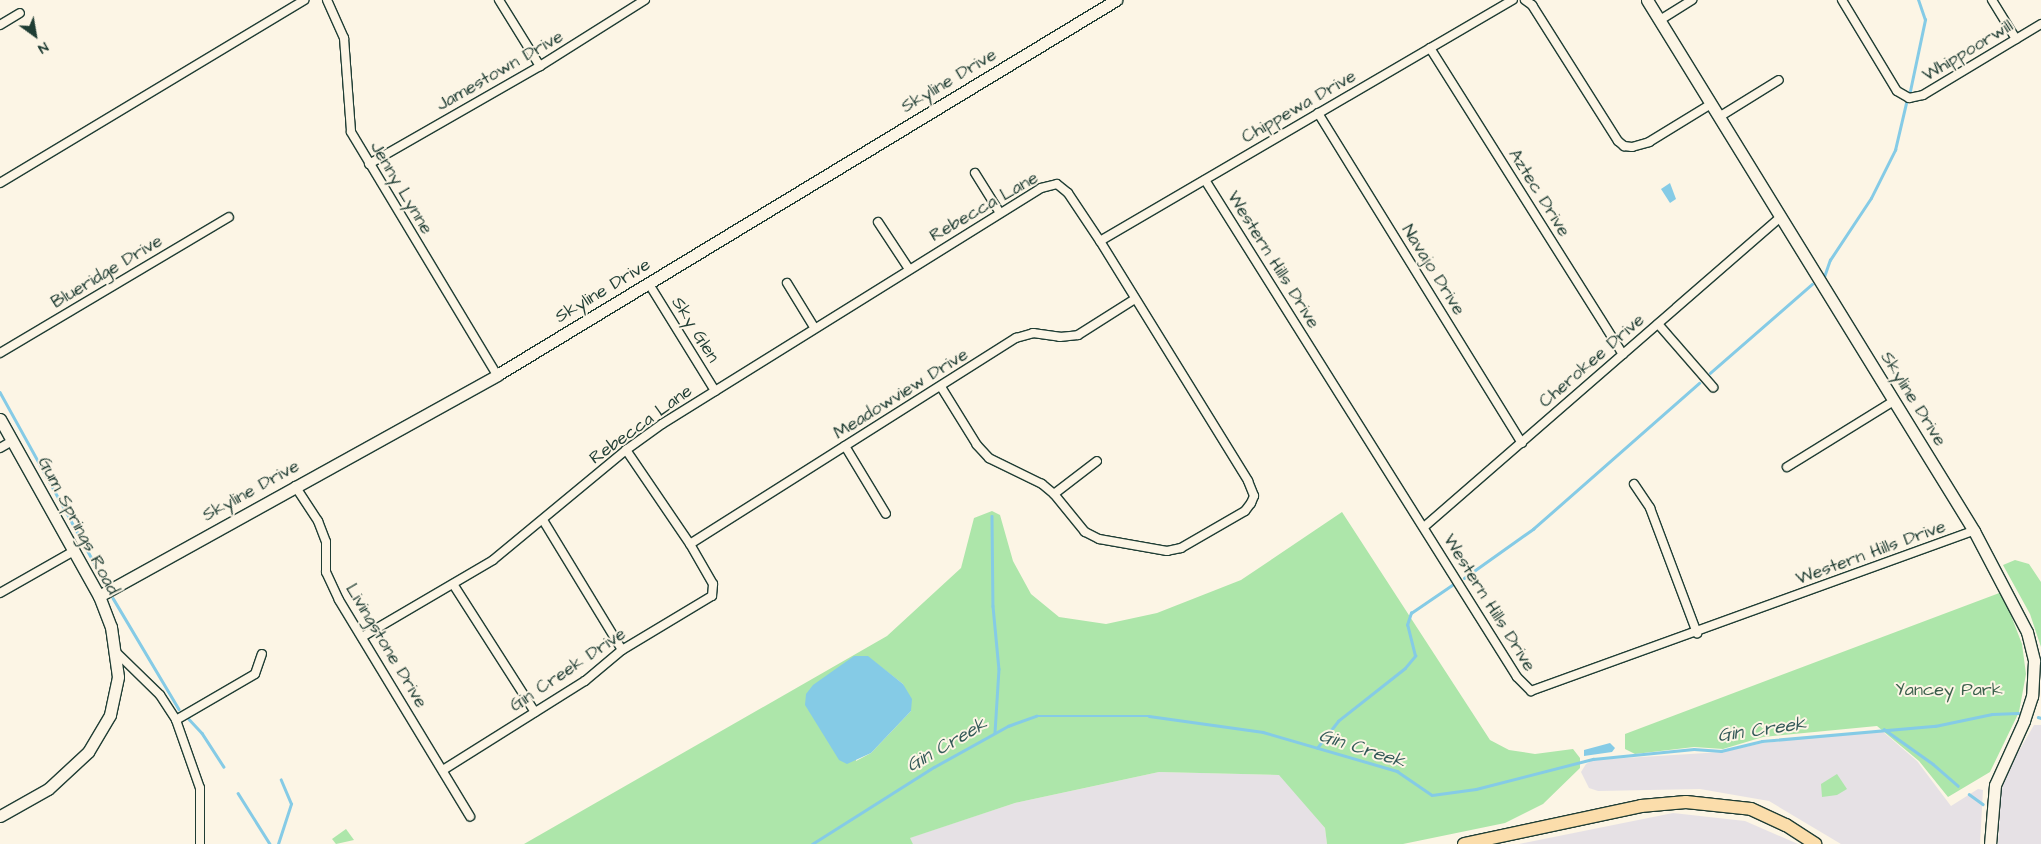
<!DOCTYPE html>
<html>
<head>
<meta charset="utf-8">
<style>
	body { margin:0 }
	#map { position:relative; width:2041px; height:844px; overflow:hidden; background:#fcf5e5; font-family:"Architects Daughter",sans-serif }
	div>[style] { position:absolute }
	.built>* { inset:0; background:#e6e1e5 }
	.green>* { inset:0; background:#ade6aa }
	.water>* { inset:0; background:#85cbe6 }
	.stream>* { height:2.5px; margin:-1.25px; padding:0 1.25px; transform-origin:1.25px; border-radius:1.25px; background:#85cbe6 }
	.roads { filter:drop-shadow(1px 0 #1f3d34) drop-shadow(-1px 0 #1f3d34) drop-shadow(0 1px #1f3d34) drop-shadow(0 -1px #1f3d34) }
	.street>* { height:8px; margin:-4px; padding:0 4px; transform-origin:4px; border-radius:4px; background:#fcf5e5 }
	.secondary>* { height:11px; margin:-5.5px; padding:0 5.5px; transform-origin:5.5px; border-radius:5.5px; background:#fcf5e5 }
	.primary>* { height:12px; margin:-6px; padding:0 6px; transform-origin:6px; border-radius:6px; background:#fbddab }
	span { translate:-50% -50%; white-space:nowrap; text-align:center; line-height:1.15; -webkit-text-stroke:4px #fcf5e5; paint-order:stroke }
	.street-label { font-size:18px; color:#1f3d34 }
	.park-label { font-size:18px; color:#3b5f4c }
	.water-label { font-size:19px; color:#335958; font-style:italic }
	.north { position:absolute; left:10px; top:10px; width:50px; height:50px; -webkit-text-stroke:4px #fcf5e5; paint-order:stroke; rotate:148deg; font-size:14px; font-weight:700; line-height:20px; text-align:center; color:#1f3d34 }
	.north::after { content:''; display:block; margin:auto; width:18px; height:22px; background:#1f3d34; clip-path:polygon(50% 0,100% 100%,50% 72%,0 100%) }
</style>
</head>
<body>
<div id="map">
	<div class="built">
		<div style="clip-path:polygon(2034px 725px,2041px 725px,2041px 844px,1998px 844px,2001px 791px,2008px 770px)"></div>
		<div style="clip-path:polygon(1881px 730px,1917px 761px,1951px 806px,1978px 789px,1983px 790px,1980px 844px,1841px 844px,1769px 801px,1700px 789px,1598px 791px,1589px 788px,1581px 772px,1586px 764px,1593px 760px,1722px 752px,1763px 743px)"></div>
		<div style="clip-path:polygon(1159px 772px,1280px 775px,1325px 828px,1327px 844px,913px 844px,909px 838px,1015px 803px)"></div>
		<div style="clip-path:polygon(1673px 813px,1745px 821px,1798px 844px,1519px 844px)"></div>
	</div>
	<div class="green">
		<div style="clip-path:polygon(evenodd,992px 511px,1000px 515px,1013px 561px,1031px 594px,1059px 617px,1106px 624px,1157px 613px,1241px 580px,1342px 512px,1490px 740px,1509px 750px,1535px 754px,1573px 749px,1580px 758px,1580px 768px,1543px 804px,1505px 823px,1403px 844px,1327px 844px,1325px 828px,1279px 775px,1159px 772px,1015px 803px,910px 838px,913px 844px,524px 844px,887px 636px,961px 568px,974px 518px,992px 511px,854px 656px,868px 657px,903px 684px,911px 711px,871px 753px,856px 761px,854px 656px)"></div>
		<div style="clip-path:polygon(2015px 560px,2029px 564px,2041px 582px,2041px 647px,2030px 614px,2003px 565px)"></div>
		<div style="clip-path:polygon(2002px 592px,2022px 644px,2026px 674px,2019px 712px,1990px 772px,1948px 797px,1919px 761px,1877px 726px,1763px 737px,1723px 749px,1694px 747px,1635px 754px,1625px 749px,1625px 734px)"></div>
		<div style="clip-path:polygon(1837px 774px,1847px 789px,1837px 795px,1822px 797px,1821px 784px)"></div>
		<div style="clip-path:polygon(346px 829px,354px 840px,336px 844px,332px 839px)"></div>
	</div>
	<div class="water">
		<div style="clip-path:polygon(1670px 183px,1676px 199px,1670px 203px,1661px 189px)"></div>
		<div style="clip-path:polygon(854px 656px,868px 656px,903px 684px,912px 699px,911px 711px,871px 753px,847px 764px,839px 760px,805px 705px,806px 694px,813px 685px)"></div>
		<div style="clip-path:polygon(1610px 743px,1615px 748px,1612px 752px,1584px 756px,1584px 750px)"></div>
	</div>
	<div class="stream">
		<div style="left:1910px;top:91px;width:73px;rotate:-78.1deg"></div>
		<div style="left:1925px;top:20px;width:21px;rotate:-109deg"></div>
		<div style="left:1824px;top:277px;width:18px;rotate:-71deg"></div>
		<div style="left:1830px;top:260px;width:74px;rotate:-56.5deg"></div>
		<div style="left:1871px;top:198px;width:54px;rotate:-63.4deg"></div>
		<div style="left:1895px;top:150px;width:48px;rotate:-76.8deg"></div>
		<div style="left:1710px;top:373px;width:135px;rotate:-41.1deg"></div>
		<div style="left:0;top:392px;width:222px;rotate:61.1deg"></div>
		<div style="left:992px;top:516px;width:90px;rotate:89.4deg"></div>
		<div style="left:993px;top:606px;width:63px;rotate:84.6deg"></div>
		<div style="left:999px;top:669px;width:64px;rotate:93.6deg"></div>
		<div style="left:1464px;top:578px;width:85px;rotate:-35.4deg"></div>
		<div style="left:1533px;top:529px;width:221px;rotate:-41.3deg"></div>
		<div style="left:113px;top:598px;width:129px;rotate:59.3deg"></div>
		<div style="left:2038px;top:717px;width:3px;rotate:18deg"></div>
		<div style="left:189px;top:719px;width:19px;rotate:47deg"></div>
		<div style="left:202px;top:733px;width:40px;rotate:57.1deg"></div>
		<div style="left:1884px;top:729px;width:60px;rotate:35.5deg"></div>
		<div style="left:1933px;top:764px;width:33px;rotate:41deg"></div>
		<div style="left:1317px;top:748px;width:34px;rotate:-52deg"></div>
		<div style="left:1338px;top:721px;width:85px;rotate:-38.3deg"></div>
		<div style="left:1405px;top:668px;width:16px;rotate:-50deg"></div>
		<div style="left:1415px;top:656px;width:32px;rotate:-104deg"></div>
		<div style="left:1407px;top:625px;width:13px;rotate:-72deg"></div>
		<div style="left:1411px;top:613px;width:50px;rotate:-34.3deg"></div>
		<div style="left:238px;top:793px;width:60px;rotate:57.9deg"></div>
		<div style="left:1969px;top:794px;width:17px;rotate:36deg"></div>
		<div style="left:278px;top:844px;width:42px;rotate:-72deg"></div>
		<div style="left:291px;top:804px;width:26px;rotate:-113deg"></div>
		<div style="left:812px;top:844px;width:144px;rotate:-32.3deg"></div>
		<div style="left:934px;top:767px;width:85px;rotate:-29deg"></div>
		<div style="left:1008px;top:726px;width:30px;rotate:-20deg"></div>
		<div style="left:1036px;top:716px;width:113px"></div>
		<div style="left:1149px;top:716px;width:115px;rotate:8deg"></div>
		<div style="left:1263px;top:732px;width:140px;rotate:16.2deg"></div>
		<div style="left:1397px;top:771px;width:42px;rotate:34.4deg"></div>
		<div style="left:1432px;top:795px;width:44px;rotate:-7.8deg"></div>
		<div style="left:1476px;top:789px;width:121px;rotate:-14.4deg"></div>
		<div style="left:1593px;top:759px;width:101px;rotate:-5.7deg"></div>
		<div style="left:1694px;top:749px;width:27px;rotate:4deg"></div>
		<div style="left:1721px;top:751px;width:42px;rotate:-13.7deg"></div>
		<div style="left:1762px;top:741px;width:174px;rotate:-5deg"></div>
		<div style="left:1935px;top:726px;width:58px;rotate:-11.9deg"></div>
		<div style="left:1992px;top:714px;width:26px;rotate:-2deg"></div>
	</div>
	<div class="roads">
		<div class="street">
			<div style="left:327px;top:0;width:42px;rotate:65.9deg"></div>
			<div style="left:344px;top:38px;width:94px;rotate:85.7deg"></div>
			<div style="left:351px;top:132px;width:283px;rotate:59deg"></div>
			<div style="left:499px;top:0;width:78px;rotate:58.2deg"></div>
			<div style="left:1525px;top:0;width:9px;rotate:36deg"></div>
			<div style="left:1532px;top:5px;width:161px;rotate:57.7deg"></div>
			<div style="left:1618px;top:141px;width:8px;rotate:40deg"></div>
			<div style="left:1624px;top:146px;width:8px;rotate:7deg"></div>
			<div style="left:1632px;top:147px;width:18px;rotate:-16deg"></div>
			<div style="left:1649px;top:142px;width:73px;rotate:-31.5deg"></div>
			<div style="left:1842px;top:0;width:106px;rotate:58.9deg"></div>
			<div style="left:1897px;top:91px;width:14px;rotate:30deg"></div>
			<div style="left:1909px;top:98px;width:14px;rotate:-12deg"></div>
			<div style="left:1923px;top:95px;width:138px;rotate:-31deg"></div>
			<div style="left:1992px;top:0;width:46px;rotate:58.4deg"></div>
			<div style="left:1660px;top:20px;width:38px;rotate:-32deg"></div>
			<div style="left:0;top:25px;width:23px;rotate:-31deg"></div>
			<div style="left:1430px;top:48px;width:362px;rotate:57.8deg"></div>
			<div style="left:1318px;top:113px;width:388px;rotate:58.3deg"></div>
			<div style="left:1719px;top:117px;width:70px;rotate:-31.7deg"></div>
			<div style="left:369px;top:164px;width:197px;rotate:-29.8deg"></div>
			<div style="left:540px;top:66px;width:124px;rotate:-32.2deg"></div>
			<div style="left:975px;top:173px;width:47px;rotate:58deg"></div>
			<div style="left:1205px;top:180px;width:587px;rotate:57.88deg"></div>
			<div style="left:1517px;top:677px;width:20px;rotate:45deg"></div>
			<div style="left:1531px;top:691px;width:471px;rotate:-19.9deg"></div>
			<div style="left:0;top:183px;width:355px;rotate:-31deg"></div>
			<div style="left:878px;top:222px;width:56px;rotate:56.6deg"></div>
			<div style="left:1100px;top:241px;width:478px;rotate:-30.3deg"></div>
			<div style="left:787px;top:283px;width:52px;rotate:58.5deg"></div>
			<div style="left:649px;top:284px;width:126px;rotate:58.3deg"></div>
			<div style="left:1658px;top:324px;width:84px;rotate:48.9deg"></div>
			<div style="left:0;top:353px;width:266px;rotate:-30.7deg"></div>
			<div style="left:845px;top:446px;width:79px;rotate:58.9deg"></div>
			<div style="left:0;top:448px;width:14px;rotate:-30deg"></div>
			<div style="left:1787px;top:467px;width:126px;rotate:-31.7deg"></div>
			<div style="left:1634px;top:484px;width:29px;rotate:56deg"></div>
			<div style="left:1650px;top:508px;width:134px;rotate:69.4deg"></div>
			<div style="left:295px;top:486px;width:42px;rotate:56.7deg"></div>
			<div style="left:318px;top:521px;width:22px;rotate:69deg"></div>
			<div style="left:326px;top:542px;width:30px;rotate:90deg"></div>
			<div style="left:326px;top:572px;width:31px;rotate:65deg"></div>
			<div style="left:339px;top:600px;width:253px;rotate:58.8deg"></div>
			<div style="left:1054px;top:494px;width:54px;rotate:-37.5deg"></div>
			<div style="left:543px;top:520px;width:152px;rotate:58.7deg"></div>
			<div style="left:1424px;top:527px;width:471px;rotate:-41deg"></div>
			<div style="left:690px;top:544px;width:386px;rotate:-32.3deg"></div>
			<div style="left:1016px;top:338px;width:18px;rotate:-16deg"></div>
			<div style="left:1033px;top:333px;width:27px;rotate:8deg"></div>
			<div style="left:1060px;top:337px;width:18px;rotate:-6deg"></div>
			<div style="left:1078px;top:335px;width:67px;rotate:-32.3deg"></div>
			<div style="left:453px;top:584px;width:152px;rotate:57.4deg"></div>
			<div style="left:0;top:593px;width:85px;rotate:-29.6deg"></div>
			<div style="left:362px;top:637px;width:152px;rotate:-30.4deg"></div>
			<div style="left:493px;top:560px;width:173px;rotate:-39.6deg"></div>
			<div style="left:626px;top:450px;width:44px;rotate:-35.8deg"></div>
			<div style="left:662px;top:424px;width:446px;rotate:-31.9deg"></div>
			<div style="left:1041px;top:188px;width:16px;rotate:-14deg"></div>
			<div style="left:1057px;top:184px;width:14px;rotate:39deg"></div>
			<div style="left:1068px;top:193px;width:58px;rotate:56.3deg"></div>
			<div style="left:1100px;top:241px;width:282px;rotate:58.3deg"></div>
			<div style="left:1248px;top:481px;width:16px;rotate:68deg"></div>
			<div style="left:1254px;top:496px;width:8px;rotate:113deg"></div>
			<div style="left:1251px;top:503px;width:10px;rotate:127deg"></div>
			<div style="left:1245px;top:511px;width:74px;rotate:150deg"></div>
			<div style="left:1181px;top:548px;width:14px;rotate:168deg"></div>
			<div style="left:1167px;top:551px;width:69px;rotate:-170deg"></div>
			<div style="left:1099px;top:539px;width:16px;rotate:-153deg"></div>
			<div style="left:1085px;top:532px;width:49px;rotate:-129.2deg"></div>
			<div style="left:1054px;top:494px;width:16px;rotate:-140deg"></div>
			<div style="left:1042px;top:484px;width:59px;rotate:-153.9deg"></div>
			<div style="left:989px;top:458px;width:18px;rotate:-133deg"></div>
			<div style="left:977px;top:445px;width:68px;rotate:-121.8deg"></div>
			<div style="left:117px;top:653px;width:60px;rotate:44.3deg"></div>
			<div style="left:160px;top:695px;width:30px;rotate:57deg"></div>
			<div style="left:176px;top:720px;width:72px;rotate:70.6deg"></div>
			<div style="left:200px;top:788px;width:56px;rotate:90deg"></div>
			<div style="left:176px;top:720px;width:91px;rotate:-30.2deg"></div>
			<div style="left:255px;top:674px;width:21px;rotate:-71deg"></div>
			<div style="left:443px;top:770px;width:168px;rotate:-32.1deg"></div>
			<div style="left:585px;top:681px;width:48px;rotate:-40deg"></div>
			<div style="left:622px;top:650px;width:105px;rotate:-31deg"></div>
			<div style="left:712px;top:596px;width:12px;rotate:-85deg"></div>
			<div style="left:713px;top:584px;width:46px;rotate:-119.9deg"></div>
			<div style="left:690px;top:544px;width:114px;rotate:-124.2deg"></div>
		</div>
		<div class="secondary">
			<div style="left:1647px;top:0;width:624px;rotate:58.37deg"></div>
			<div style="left:1974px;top:531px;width:114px;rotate:62.3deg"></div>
			<div style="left:2027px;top:632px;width:30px;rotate:76deg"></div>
			<div style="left:2034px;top:661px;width:35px;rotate:93deg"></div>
			<div style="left:2032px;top:696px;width:26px;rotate:108deg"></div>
			<div style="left:2024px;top:721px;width:70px;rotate:114.4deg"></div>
			<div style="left:1995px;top:785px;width:59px;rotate:94.8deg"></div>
			<div style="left:0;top:419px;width:203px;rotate:60.8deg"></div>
			<div style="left:99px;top:596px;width:33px;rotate:69deg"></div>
			<div style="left:111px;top:627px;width:50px;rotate:82deg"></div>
			<div style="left:118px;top:677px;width:39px;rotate:102deg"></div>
			<div style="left:110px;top:715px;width:43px;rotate:120.7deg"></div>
			<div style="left:88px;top:752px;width:54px;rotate:137.2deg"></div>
			<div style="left:48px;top:789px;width:55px;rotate:150.6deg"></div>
			<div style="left:99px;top:596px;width:455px;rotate:-29deg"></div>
			<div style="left:497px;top:375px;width:724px;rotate:-31.21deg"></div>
		</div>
		<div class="primary">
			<div style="left:1464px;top:844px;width:181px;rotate:-12.1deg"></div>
			<div style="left:1641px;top:806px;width:45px;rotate:-5.1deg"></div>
			<div style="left:1686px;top:802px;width:65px;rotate:6.1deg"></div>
			<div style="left:1751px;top:809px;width:38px;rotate:25deg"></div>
			<div style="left:1786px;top:825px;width:35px;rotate:33deg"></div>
		</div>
	</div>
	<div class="street-label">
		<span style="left:1968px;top:51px;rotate:-31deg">Whippoorwill</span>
		<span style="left:500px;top:71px;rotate:-30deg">Jamestown Drive</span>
		<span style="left:949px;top:81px;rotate:-31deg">Skyline Drive</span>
		<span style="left:1299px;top:107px;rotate:-30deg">Chippewa Drive</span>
		<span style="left:401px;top:188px;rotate:59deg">Jenny Lynne</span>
		<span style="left:1539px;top:193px;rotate:58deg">Aztec Drive</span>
		<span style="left:984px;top:207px;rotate:-30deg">Rebecca Lane</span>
		<span style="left:1273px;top:260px;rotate:58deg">Western Hills Drive</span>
		<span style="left:1433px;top:270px;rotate:58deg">Navajo Drive</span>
		<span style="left:107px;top:272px;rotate:-31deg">Blueridge Drive</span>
		<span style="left:603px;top:291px;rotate:-31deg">Skyline Drive</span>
		<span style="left:695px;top:330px;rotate:58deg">Sky Glen</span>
		<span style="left:1592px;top:361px;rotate:-41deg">Cherokee Drive</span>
		<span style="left:901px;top:394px;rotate:-32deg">Meadowview Drive</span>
		<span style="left:1913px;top:399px;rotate:58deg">Skyline Drive</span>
		<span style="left:641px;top:425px;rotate:-36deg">Rebecca Lane</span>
		<span style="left:251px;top:491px;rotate:-29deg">Skyline Drive</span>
		<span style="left:78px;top:526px;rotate:62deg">Gum Springs Road</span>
		<span style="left:1871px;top:553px;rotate:-20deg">Western Hills Drive</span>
		<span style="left:1489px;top:603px;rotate:58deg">Western Hills Drive</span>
		<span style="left:386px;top:646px;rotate:59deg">Livingstone Drive</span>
		<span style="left:568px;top:670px;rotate:-34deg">Gin Creek Drive</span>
	</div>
	<div class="park-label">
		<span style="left:1949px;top:690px">Yancey Park</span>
	</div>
	<div class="water-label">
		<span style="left:1762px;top:730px;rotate:-8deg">Gin Creek</span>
		<span style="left:947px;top:745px;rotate:-30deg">Gin Creek</span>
		<span style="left:1362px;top:749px;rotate:18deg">Gin Creek</span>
	</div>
	<div class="north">N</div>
</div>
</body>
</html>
